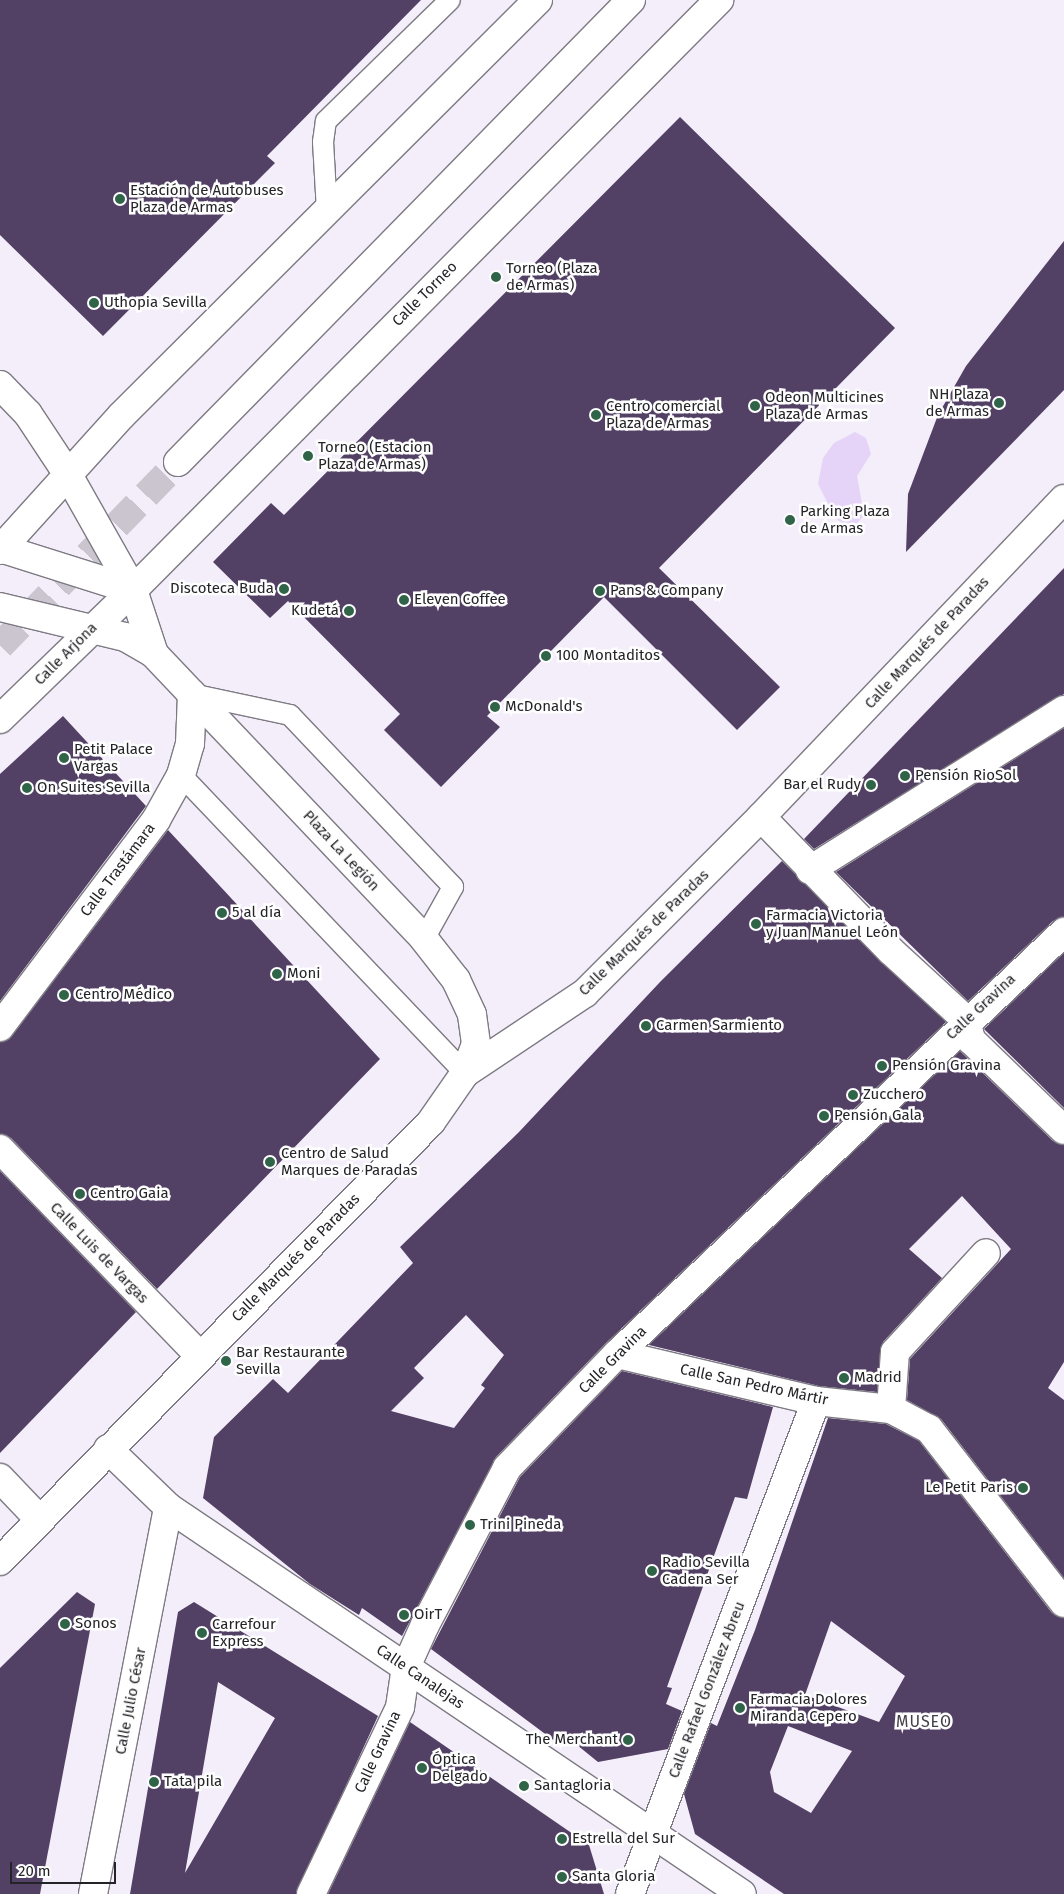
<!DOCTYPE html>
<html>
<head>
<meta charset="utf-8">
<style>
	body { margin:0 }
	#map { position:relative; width:1064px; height:1894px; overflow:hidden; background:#f3eef9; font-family:"Fira Sans",sans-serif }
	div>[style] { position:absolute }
	.green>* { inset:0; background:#e5d3f8 }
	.building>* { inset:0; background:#524065 }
	.primary-tunnel>* { height:28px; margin-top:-14px; transform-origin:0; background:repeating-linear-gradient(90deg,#cac5cf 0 28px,transparent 0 42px) }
	.roads { filter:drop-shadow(1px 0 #7e7a83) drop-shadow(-1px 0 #7e7a83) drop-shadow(0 1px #7e7a83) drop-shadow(0 -1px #7e7a83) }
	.service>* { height:20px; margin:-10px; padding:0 10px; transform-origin:10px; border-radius:10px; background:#fff }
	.minor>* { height:28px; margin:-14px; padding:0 14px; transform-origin:14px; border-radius:14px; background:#fff }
	.tertiary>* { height:28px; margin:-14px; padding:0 14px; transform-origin:14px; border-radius:14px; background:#fff }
	.secondary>* { height:28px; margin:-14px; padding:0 14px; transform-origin:14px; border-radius:14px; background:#fff }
	.primary>* { height:28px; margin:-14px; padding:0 14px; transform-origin:14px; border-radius:14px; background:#fff }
	.dots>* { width:14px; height:14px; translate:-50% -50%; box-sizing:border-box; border:2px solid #fefefe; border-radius:50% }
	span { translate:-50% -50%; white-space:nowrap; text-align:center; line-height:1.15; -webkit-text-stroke:5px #fefefe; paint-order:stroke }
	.poi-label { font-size:15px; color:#242327 }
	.left { translate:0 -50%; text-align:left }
	.right { translate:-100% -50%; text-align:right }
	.street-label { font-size:15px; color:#242327 }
	.neighbourhood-label { font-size:16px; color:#433f48; letter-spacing:1px }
	.scale { position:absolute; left:10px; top:1862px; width:106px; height:22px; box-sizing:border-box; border:2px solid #242327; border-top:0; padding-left:6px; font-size:15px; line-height:18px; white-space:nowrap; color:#242327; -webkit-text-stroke:4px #fefefe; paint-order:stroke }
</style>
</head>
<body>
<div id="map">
	<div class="green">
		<div style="clip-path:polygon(855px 432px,866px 438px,871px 454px,857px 476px,864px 515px,854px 527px,848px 527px,835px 518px,818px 484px,823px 458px,834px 443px)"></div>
	</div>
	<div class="building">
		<div style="clip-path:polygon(0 0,421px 0,267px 156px,275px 163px,103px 336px,0 235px)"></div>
		<div style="clip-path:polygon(680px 117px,895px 328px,659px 568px,780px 687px,737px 730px,604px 597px,487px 716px,500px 727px,441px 787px,384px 730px,400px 714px,288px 601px,270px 618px,213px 562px,271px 503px,284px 515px)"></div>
		<div style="clip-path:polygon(1064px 241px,1064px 390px,906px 552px,908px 494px,938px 415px,966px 366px)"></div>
		<div style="clip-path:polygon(1064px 568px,1064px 694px,814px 849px,804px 839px)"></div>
		<div style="clip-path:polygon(63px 716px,146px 806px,0 1001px,0 774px)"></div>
		<div style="clip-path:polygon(1064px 728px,1064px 917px,1053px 921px,968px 1001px,836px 872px)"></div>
		<div style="clip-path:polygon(168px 830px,380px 1059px,157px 1289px,11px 1138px,0 1134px,0 1042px,12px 1036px)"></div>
		<div style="clip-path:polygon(evenodd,782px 861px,946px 1022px,606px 1343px,496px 1457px,402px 1636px,362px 1608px,359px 1615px,310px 1584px,203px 1498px,214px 1437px,273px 1379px,288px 1393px,413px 1263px,400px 1247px,519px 1132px,661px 981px,782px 861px,466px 1315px,504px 1355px,481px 1385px,485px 1388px,454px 1428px,391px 1411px,424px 1378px,414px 1368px,466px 1315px)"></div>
		<div style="clip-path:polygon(1064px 953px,1064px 1108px,984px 1029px)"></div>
		<div style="clip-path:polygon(960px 1051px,1053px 1141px,1064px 1145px,1064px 1362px,1048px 1388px,1064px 1400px,1064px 1578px,941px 1419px,907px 1400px,910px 1359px,1011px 1249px,962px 1196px,909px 1249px,942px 1278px,883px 1342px,877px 1392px,819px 1386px,649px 1345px)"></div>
		<div style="clip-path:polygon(0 1171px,136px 1312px,0 1453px)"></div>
		<div style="clip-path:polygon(622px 1371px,773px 1407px,747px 1499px,735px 1497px,667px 1687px,672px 1688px,666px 1704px,682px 1711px,668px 1749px,598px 1762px,566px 1736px,560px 1745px,431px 1649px,520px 1477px)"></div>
		<div style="clip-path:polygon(evenodd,828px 1418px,886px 1424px,919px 1441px,1052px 1613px,1064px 1618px,1064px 1894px,784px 1894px,695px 1834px,684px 1794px,711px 1723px,717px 1726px,755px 1630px,828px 1418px,831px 1621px,905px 1676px,879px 1722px,805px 1695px,831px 1621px,828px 1418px,788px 1726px,852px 1751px,811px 1813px,774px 1792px,770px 1772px,788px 1726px)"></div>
		<div style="clip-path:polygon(77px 1592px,95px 1604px,40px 1894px,0 1894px,0 1668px)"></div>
		<div style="clip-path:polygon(evenodd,194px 1602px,378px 1716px,296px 1894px,130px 1894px,178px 1612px,194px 1602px,218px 1682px,275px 1718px,185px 1873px,218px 1682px)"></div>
		<div style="clip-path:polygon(410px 1722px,589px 1845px,604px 1894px,328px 1894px)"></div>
	</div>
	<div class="primary-tunnel">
		<div style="left:0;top:646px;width:256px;rotate:-45.9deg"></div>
	</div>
	<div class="roads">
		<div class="service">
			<div style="left:327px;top:211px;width:69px;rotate:-93.3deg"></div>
			<div style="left:323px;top:142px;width:21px;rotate:-82deg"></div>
			<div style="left:326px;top:121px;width:173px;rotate:-44.3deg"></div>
			<div style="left:192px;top:694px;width:100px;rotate:12.1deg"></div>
			<div style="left:290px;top:715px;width:237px;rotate:46.5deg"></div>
			<div style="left:453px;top:887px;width:60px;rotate:119.1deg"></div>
			<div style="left:181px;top:775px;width:412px;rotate:46.4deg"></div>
		</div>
		<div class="minor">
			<div style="left:0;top:719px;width:185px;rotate:-44.1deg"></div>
			<div style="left:761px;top:817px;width:187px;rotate:45.9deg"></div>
			<div style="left:891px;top:951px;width:102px;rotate:42.6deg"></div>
			<div style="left:966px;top:1020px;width:21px;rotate:76deg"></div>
			<div style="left:971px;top:1040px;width:129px;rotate:44.1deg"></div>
			<div style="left:810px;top:870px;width:300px;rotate:-32.2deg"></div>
			<div style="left:0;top:1027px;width:259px;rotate:-53deg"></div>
			<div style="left:156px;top:820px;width:51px;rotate:-60.9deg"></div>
			<div style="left:181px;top:775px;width:32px;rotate:-74deg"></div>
			<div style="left:190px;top:744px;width:50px;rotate:-87.7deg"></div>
			<div style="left:0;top:1149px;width:286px;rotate:46deg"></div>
			<div style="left:617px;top:1354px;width:204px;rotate:13.3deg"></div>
			<div style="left:816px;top:1401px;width:75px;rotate:6.1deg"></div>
			<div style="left:891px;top:1409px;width:43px;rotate:27.8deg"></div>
			<div style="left:929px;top:1429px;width:220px;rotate:52.2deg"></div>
			<div style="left:891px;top:1409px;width:57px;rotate:-86deg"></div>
			<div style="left:895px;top:1352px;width:134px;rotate:-47.4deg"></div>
			<div style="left:0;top:1478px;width:58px;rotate:46.4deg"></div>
			<div style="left:93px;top:1894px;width:394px;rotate:-79deg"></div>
			<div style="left:168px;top:1507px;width:692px;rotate:33.99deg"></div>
			<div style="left:311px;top:1894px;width:207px;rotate:-64.5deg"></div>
			<div style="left:400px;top:1707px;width:40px;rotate:-81.5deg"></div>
			<div style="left:406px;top:1667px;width:46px;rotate:-65.7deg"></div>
			<div style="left:425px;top:1625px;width:177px;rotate:-62.4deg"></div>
			<div style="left:507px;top:1468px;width:158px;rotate:-46deg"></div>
			<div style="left:617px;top:1354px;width:615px;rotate:-43.35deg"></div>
			<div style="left:630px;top:1894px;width:527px;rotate:-69.33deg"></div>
		</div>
		<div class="tertiary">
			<div style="left:108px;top:1449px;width:83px;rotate:44deg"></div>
		</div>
		<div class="secondary">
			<div style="left:465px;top:1073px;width:144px;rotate:-33.7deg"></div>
			<div style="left:585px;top:993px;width:249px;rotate:-45deg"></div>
			<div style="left:761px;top:817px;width:439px;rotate:-46.4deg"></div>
		</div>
		<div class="primary">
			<div style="left:0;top:385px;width:40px;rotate:46deg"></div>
			<div style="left:28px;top:414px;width:71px;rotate:56.5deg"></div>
			<div style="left:67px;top:473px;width:134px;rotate:60.6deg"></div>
			<div style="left:133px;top:590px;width:67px;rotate:71.8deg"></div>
			<div style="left:178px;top:462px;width:647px;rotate:-45.56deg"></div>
			<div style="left:0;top:548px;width:139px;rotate:17.5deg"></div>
			<div style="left:0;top:550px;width:181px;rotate:-47.9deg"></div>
			<div style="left:121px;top:416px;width:589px;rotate:-44.93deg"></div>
			<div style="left:133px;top:590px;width:832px;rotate:-45.19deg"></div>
			<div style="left:0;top:607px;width:129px;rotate:13.5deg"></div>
			<div style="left:125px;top:637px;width:34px;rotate:30deg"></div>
			<div style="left:154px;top:654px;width:393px;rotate:46.5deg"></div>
			<div style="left:424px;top:939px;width:52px;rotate:52deg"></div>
			<div style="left:456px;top:980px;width:38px;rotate:65deg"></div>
			<div style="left:472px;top:1015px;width:29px;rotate:82deg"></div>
			<div style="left:476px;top:1044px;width:31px;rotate:111deg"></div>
			<div style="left:465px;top:1073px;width:60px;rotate:124.8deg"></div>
			<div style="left:431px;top:1122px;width:615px;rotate:134.47deg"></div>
		</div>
	</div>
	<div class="dots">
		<div style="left:120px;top:199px;background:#306448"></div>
		<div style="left:496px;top:277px;background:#306448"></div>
		<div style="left:94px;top:303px;background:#306448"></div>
		<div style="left:999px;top:403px;background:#306448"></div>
		<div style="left:755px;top:406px;background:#306448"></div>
		<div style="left:596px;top:415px;background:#306448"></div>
		<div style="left:308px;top:456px;background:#306448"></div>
		<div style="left:790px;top:520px;background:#306448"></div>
		<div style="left:284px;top:589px;background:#306448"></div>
		<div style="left:600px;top:591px;background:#306448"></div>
		<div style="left:404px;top:600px;background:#306448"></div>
		<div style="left:349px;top:611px;background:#306448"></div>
		<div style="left:546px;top:656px;background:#306448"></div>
		<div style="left:495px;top:707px;background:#306448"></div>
		<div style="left:64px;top:758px;background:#306448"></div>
		<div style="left:905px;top:776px;background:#306448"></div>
		<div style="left:871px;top:785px;background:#306448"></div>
		<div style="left:27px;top:788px;background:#306448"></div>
		<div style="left:222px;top:913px;background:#306448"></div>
		<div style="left:756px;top:924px;background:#306448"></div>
		<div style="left:277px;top:974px;background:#306448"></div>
		<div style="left:64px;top:995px;background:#306448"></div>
		<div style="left:646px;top:1026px;background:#306448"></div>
		<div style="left:882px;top:1066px;background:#306448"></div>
		<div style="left:853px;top:1095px;background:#306448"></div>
		<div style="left:824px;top:1116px;background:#306448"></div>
		<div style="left:270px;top:1162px;background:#306448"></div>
		<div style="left:80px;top:1194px;background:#306448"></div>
		<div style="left:226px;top:1361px;background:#306448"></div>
		<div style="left:844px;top:1378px;background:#306448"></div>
		<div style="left:1023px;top:1488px;background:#306448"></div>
		<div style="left:470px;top:1525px;background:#306448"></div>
		<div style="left:652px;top:1571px;background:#306448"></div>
		<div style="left:404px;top:1615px;background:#306448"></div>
		<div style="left:65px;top:1624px;background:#306448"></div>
		<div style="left:202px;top:1633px;background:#306448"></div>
		<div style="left:740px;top:1708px;background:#306448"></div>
		<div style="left:628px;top:1740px;background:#306448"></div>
		<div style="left:422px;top:1768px;background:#306448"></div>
		<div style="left:154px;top:1782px;background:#306448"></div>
		<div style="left:524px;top:1786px;background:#306448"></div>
		<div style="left:562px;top:1839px;background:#306448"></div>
		<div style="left:562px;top:1877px;background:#306448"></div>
	</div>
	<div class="poi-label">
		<span class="left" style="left:130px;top:199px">Estación de Autobuses<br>Plaza de Armas</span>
		<span class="left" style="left:506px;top:277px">Torneo (Plaza<br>de Armas)</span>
		<span class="left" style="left:104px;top:303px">Uthopia Sevilla</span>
		<span class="right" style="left:989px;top:403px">NH Plaza<br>de Armas</span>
		<span class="left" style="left:765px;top:406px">Odeon Multicines<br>Plaza de Armas</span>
		<span class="left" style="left:606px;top:415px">Centro comercial<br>Plaza de Armas</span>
		<span class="left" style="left:318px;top:456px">Torneo (Estacion<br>Plaza de Armas)</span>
		<span class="left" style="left:800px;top:520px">Parking Plaza<br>de Armas</span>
		<span class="right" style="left:274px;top:589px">Discoteca Buda</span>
		<span class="left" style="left:610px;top:591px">Pans &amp; Company</span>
		<span class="left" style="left:414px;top:600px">Eleven Coffee</span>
		<span class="right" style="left:339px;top:611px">Kudetá</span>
		<span class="left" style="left:556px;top:656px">100 Montaditos</span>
		<span class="left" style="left:505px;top:707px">McDonald's</span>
		<span class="left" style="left:74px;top:758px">Petit Palace<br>Vargas</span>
		<span class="left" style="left:915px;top:776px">Pensión RioSol</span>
		<span class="right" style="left:861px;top:785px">Bar el Rudy</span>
		<span class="left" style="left:37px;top:788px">On Suites Sevilla</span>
		<span class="left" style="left:232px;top:913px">5 al día</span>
		<span class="left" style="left:766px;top:924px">Farmacia Victoria<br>y Juan Manuel León</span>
		<span class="left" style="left:287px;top:974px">Moni</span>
		<span class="left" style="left:75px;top:995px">Centro Médico</span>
		<span class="left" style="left:656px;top:1026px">Carmen Sarmiento</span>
		<span class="left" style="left:892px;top:1066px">Pensión Gravina</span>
		<span class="left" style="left:863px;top:1095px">Zucchero</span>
		<span class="left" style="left:834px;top:1116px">Pensión Gala</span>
		<span class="left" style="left:281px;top:1162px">Centro de Salud<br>Marques de Paradas</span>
		<span class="left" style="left:90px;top:1194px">Centro Gaia</span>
		<span class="left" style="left:236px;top:1361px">Bar Restaurante<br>Sevilla</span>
		<span class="left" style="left:854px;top:1378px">Madrid</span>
		<span class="right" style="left:1013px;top:1488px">Le Petit Paris</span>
		<span class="left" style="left:480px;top:1525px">Trini Pineda</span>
		<span class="left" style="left:662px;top:1571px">Radio Sevilla<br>Cadena Ser</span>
		<span class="left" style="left:414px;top:1615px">OirT</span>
		<span class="left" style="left:75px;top:1624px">Sonos</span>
		<span class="left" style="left:212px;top:1633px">Carrefour<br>Express</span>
		<span class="left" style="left:750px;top:1708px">Farmacia Dolores<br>Miranda Cepero</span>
		<span class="right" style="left:618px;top:1740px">The Merchant</span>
		<span class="left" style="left:432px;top:1768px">Óptica<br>Delgado</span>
		<span class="left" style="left:164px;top:1782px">Tata pila</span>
		<span class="left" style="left:534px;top:1786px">Santagloria</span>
		<span class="left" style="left:572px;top:1839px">Estrella del Sur</span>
		<span class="left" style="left:572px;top:1877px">Santa Gloria</span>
	</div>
	<div class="street-label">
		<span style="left:425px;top:294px;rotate:-45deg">Calle Torneo</span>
		<span style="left:927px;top:643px;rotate:-47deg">Calle Marqués de Paradas</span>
		<span style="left:66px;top:654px;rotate:-45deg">Calle Arjona</span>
		<span style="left:341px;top:851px;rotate:47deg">Plaza La Legión</span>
		<span style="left:118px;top:870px;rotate:-53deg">Calle Trastámara</span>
		<span style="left:644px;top:933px;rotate:-44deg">Calle Marqués de Paradas</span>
		<span style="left:981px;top:1007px;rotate:-43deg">Calle Gravina</span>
		<span style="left:99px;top:1253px;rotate:46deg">Calle Luis de Vargas</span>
		<span style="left:296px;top:1258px;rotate:-45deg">Calle Marqués de Paradas</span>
		<span style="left:613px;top:1360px;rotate:-45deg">Calle Gravina</span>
		<span style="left:754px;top:1385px;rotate:12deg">Calle San Pedro Mártir</span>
		<span style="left:420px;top:1677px;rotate:34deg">Calle Canalejas</span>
		<span style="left:707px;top:1690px;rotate:-69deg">Calle Rafael González Abreu</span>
		<span style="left:131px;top:1701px;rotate:-79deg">Calle Julio César</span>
		<span style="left:378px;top:1752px;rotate:-65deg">Calle Gravina</span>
	</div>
	<div class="neighbourhood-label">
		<span style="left:924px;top:1722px">MUSEO</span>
	</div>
	<div class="scale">20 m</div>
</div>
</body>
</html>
